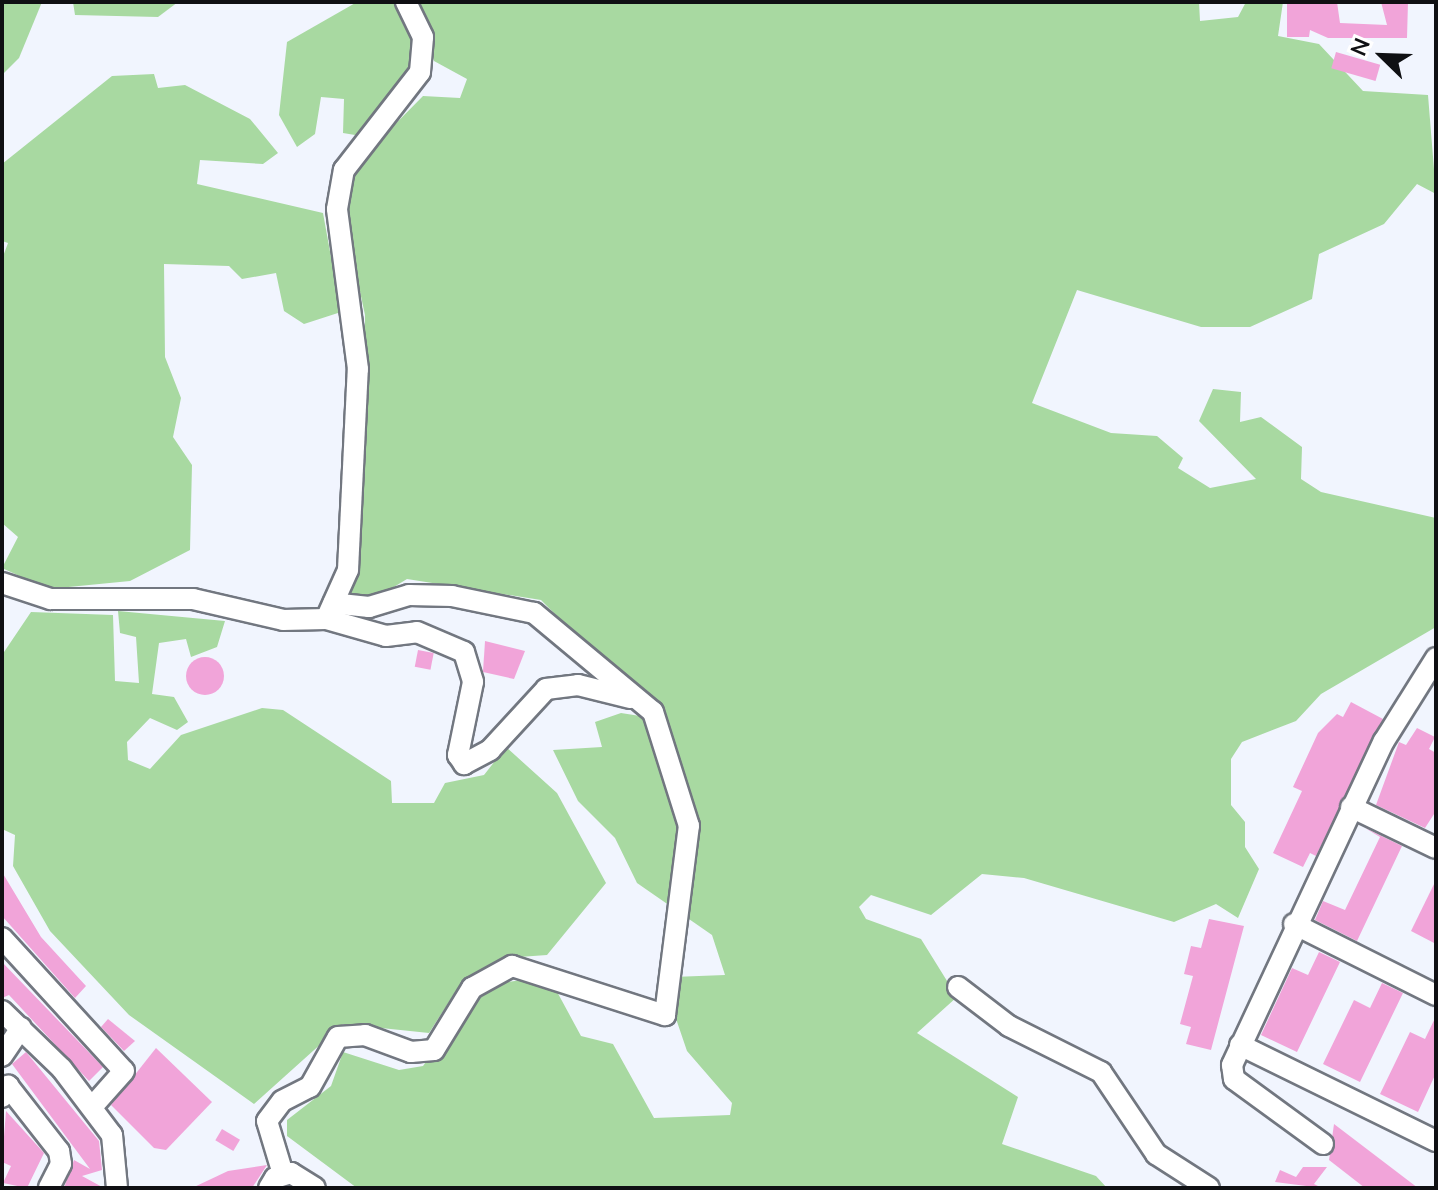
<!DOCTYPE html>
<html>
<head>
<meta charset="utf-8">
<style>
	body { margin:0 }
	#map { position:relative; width:1438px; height:1190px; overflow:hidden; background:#f1f5fe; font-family:Mulish,sans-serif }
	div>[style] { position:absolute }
	.green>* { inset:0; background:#a8d9a1 }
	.building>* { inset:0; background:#f1a4d9; transform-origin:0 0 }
	.round { border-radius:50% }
	.roads { filter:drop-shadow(2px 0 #727780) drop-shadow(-2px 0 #727780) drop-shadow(0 2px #727780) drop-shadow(0 -2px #727780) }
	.minor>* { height:20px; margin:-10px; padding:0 10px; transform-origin:10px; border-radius:10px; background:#fff }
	span { translate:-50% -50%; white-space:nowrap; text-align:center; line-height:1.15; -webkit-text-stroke:8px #fff; paint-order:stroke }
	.frame { position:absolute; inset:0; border:4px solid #0f1013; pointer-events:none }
	.north { position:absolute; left:1342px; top:16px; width:80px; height:80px; -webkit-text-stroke:6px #fff; paint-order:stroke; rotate:293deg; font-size:22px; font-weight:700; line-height:32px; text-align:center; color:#0f1013 }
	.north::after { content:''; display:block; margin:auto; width:28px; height:36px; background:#0f1013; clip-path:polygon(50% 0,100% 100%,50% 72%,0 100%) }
</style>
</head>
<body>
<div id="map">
	<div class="green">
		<div style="clip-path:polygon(2px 2px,42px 2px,19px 58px,2px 75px)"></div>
		<div style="clip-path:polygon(73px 2px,178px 2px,158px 17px,75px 15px)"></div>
		<div style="clip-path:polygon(357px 2px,398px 2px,415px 49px,410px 69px,361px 136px,343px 133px,344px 99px,321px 97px,315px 134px,297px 147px,279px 115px,287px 42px)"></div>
		<div style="clip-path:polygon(419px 2px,1199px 2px,1200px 21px,1238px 17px,1246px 2px,1283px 2px,1278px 36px,1319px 44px,1363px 91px,1428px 95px,1436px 194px,1417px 184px,1384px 224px,1319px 254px,1312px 299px,1250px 327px,1201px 327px,1077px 290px,1032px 403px,1111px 433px,1157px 436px,1183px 458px,1178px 468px,1210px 488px,1256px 479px,1199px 421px,1213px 389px,1241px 392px,1240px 422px,1261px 417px,1302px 447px,1301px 479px,1321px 492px,1436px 518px,1436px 627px,1321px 694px,1296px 721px,1242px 742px,1231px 759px,1231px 805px,1245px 822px,1245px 847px,1259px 869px,1238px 918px,1216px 904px,1174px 922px,1024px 878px,982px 874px,931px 915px,871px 895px,859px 907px,866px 919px,921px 939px,957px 997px,917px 1033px,1018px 1097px,1002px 1144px,1096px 1176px,1107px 1188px,357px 1188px,287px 1136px,287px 1120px,331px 1086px,343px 1052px,399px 1070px,423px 1066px,481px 986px,535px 978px,555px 988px,581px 1036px,613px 1044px,654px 1118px,730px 1115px,732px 1103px,687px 1051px,672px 1007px,673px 977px,725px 975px,712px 935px,637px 883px,615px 838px,578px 801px,553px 750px,602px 747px,595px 722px,621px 713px,659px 719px,541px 600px,407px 579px,374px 599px,350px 595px,365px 432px,365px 315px,343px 212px,351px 169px,423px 96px,460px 98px,467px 79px,434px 61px)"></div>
		<div style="clip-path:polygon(154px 74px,158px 88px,185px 85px,250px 119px,278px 153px,263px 164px,200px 160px,197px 184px,323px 213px,341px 312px,304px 324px,284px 311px,276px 273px,242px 279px,229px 266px,164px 264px,165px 357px,181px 398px,173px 437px,192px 465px,190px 550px,130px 581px,48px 589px,2px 568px,18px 537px,2px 523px,2px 259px,8px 243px,2px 241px,2px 164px,112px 76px)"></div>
		<div style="clip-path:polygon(118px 611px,225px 621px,217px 647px,191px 657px,186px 639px,159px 643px,152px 694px,174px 697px,188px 722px,177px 730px,150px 718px,127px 742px,128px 760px,150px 769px,181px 735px,262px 708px,283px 710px,391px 781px,392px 803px,434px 803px,445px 783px,484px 775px,506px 747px,557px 793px,606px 883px,547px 955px,519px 957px,463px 980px,429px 1033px,343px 1024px,254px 1104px,129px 1015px,50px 931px,13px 866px,15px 835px,2px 829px,2px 655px,31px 612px,113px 615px,115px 681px,139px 683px,136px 637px,120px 633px)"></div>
	</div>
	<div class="building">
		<div style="clip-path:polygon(1287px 2px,1337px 2px,1340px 23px,1387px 25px,1381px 2px,1408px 2px,1407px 38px,1328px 38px,1310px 30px,1309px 37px,1287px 37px)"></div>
		<div style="left:1336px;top:52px;width:46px;height:17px;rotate:16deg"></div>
		<div style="clip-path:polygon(485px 641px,525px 651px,514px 679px,483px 672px)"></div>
		<div style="left:418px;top:650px;width:16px;height:17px;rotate:11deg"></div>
		<div class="round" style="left:186px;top:657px;width:38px;height:38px"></div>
		<div style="clip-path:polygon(1351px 702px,1383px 719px,1316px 856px,1310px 853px,1303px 867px,1273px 853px,1302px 791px,1293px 787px,1318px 733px,1337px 714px,1343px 717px)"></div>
		<div style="clip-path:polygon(1417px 728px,1435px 737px,1429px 749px,1436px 753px,1436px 811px,1425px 828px,1376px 805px,1399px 742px,1406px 745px)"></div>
		<div style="clip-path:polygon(1365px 828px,1402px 846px,1357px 941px,1315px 920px,1323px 901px,1345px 910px,1380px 837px)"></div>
		<div style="clip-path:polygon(2px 872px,41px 937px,86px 986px,75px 998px,2px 916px)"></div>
		<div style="clip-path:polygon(1436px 880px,1436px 944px,1411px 931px)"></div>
		<div style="clip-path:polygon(1209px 919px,1244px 926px,1211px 1050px,1186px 1044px,1191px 1027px,1180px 1024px,1193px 976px,1184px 974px,1191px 946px,1201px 948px)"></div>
		<div style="clip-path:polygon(1319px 952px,1340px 962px,1297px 1052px,1261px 1035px,1292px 968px,1308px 975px)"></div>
		<div style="clip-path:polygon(2px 962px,103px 1067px,89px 1081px,9px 995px,2px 998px)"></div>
		<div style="clip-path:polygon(1382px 983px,1403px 993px,1360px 1082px,1323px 1064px,1354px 1000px,1370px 1008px)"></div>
		<div style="clip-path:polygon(1436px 1016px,1436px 1073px,1418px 1112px,1380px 1094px,1410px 1032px,1425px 1039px)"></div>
		<div style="clip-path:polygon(108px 1019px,135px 1041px,124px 1051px,101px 1027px)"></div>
		<div style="clip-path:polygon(156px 1048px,212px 1102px,166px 1150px,154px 1148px,111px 1105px)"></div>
		<div style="clip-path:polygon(26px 1052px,99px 1141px,102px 1170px,82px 1176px,104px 1188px,64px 1188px,74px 1160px,90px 1169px,12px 1064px)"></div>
		<div style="clip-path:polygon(6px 1111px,44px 1153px,27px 1188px,3px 1183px,11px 1166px,2px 1162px)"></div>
		<div style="clip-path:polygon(1334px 1124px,1418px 1188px,1365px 1188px,1329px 1160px)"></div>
		<div style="left:222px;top:1129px;width:21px;height:13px;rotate:31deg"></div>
		<div style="clip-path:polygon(267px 1165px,252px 1188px,192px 1188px,228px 1171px)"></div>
		<div style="clip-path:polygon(1303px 1167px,1327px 1167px,1314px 1184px,1322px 1188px,1275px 1182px,1280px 1170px,1296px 1177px)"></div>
	</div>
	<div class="roads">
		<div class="minor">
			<div style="left:2px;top:583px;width:51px;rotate:18.4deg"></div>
			<div style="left:50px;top:599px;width:143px"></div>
			<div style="left:193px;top:599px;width:92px;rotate:13.1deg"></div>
			<div style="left:283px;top:620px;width:43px;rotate:-1.3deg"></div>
			<div style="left:326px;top:619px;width:54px;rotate:-65.8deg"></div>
			<div style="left:348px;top:570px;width:201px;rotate:-87.2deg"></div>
			<div style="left:358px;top:369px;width:161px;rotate:-97.5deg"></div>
			<div style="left:337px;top:209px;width:40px;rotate:-80deg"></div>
			<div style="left:344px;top:170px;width:124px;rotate:-52.2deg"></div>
			<div style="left:420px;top:72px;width:35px;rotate:-85deg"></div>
			<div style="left:423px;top:37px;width:39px;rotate:-116deg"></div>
			<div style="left:326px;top:619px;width:62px;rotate:15.8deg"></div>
			<div style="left:386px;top:636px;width:31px;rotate:-7deg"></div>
			<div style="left:417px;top:632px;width:51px;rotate:23.1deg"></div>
			<div style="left:464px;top:652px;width:31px;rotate:73deg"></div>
			<div style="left:473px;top:682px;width:75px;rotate:101.6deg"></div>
			<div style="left:458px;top:755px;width:11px;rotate:56deg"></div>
			<div style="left:464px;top:764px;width:30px;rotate:-28deg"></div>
			<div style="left:490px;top:750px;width:83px;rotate:-47.4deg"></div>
			<div style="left:546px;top:689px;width:32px;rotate:-7deg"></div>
			<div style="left:578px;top:685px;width:54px;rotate:14deg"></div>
			<div style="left:1351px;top:807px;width:94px;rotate:25.8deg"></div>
			<div style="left:1294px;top:924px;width:159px;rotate:26.6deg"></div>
			<div style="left:2px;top:938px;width:180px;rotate:47.5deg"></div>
			<div style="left:124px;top:1071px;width:48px;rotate:131.6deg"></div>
			<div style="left:958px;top:987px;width:64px;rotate:37.4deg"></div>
			<div style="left:1009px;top:1026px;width:103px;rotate:26.6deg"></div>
			<div style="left:1101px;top:1072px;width:99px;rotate:56.1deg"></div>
			<div style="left:1156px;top:1154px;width:63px;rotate:32.7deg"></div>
			<div style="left:2px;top:1011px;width:83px;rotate:44deg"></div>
			<div style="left:62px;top:1069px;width:83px;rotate:52.9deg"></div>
			<div style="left:112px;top:1135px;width:53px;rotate:84.6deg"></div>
			<div style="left:1240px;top:1045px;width:218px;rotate:26.1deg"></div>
			<div style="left:2px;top:1056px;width:34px;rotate:-56deg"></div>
			<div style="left:2px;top:1097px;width:13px;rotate:-61deg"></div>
			<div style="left:8px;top:1086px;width:83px;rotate:51.9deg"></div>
			<div style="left:59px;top:1151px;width:13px;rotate:81deg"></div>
			<div style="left:61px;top:1164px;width:27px;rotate:117deg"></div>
			<div style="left:1323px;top:1144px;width:110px;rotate:-143.9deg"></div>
			<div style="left:1234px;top:1079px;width:14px;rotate:-98deg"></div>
			<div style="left:1232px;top:1065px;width:358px;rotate:-64.9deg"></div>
			<div style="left:1384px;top:741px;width:98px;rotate:-57.9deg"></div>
			<div style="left:283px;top:1174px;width:55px;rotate:-106.8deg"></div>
			<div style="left:267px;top:1121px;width:25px;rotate:-53deg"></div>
			<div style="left:282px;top:1101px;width:31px;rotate:-27deg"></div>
			<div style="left:310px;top:1087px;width:57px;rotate:-60.8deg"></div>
			<div style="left:338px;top:1037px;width:27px;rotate:-4deg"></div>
			<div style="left:365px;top:1035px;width:49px;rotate:20.3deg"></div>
			<div style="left:411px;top:1052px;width:23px;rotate:-5deg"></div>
			<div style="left:434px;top:1050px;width:73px;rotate:-58.5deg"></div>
			<div style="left:472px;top:988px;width:46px;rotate:-28.8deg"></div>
			<div style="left:512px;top:966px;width:161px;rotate:17.8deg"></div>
			<div style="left:665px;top:1015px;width:191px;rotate:-82.8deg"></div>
			<div style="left:689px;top:826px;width:120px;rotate:-107.5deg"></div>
			<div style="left:653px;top:712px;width:155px;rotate:-140.2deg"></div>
			<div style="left:534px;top:613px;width:84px;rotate:-168.3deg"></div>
			<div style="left:452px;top:596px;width:43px;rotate:-178.7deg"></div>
			<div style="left:409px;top:595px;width:42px;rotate:163.3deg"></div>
			<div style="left:369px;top:607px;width:36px;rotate:-174deg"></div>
			<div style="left:269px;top:1188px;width:12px;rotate:-59deg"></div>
			<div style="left:275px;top:1178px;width:17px;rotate:-17deg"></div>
			<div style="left:291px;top:1173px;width:28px;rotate:32deg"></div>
		</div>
	</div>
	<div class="frame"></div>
	<div class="north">N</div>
</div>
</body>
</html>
